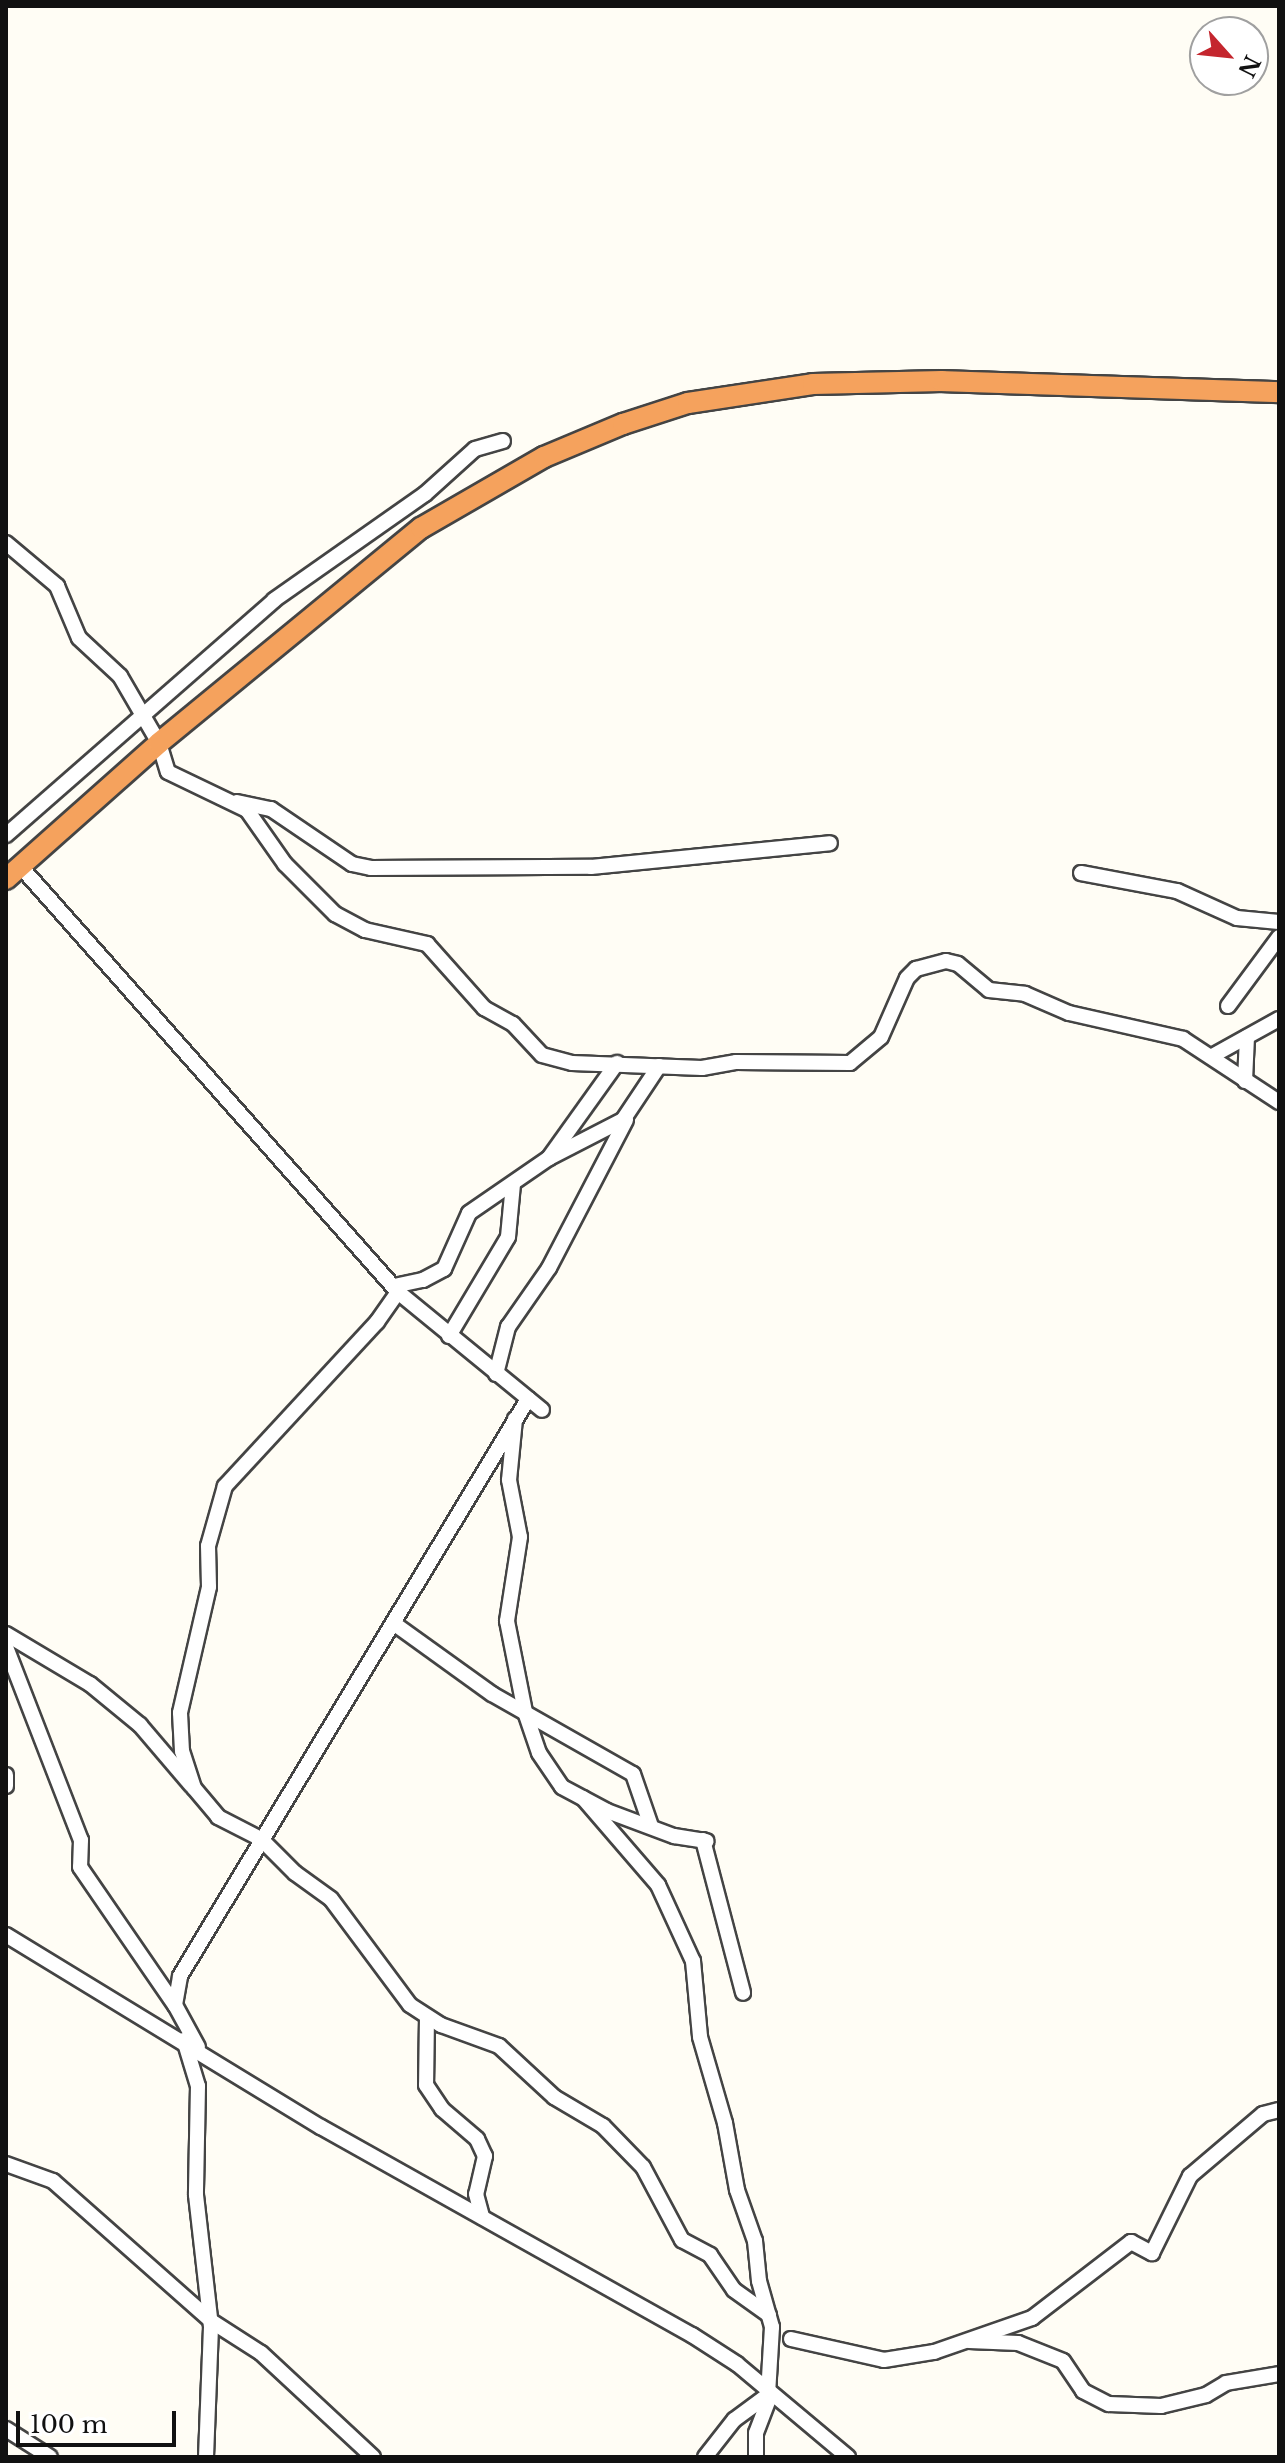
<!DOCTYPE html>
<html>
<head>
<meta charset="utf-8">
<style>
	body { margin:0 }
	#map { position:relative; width:1285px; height:2463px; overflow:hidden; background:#fffdf5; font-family:"Libre Baskerville",serif }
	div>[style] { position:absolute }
	.roads { filter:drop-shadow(2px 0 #444) drop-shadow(-2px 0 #444) drop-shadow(0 2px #444) drop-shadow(0 -2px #444) }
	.minor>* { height:14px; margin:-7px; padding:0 7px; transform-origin:7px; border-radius:7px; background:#fff }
	.highway>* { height:20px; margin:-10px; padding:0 10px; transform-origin:10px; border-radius:10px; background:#f5a25d }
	span { translate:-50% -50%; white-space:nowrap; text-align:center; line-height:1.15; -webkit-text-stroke:8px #fff; paint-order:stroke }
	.frame { position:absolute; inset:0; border:8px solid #111; pointer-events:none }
	.north { position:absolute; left:1189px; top:16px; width:80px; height:80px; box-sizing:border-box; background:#fff; border:2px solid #a0a0a0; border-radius:50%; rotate:117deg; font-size:22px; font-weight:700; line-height:32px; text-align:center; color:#111 }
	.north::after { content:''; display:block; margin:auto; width:28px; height:36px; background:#c4262e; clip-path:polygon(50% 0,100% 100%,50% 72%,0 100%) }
	.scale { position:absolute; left:16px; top:2411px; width:160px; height:36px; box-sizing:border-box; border:4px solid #111; border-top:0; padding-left:10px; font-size:24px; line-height:28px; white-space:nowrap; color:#111; -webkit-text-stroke:6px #fff; paint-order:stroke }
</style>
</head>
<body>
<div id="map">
	<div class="roads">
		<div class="minor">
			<div style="left:6px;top:543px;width:67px;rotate:40.1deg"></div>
			<div style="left:57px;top:586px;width:56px;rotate:67.1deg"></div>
			<div style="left:79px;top:638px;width:56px;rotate:42.8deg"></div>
			<div style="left:120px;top:676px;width:78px;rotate:59.8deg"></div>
			<div style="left:159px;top:743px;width:30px;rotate:73deg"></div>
			<div style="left:168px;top:772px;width:88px;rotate:25.7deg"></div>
			<div style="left:247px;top:810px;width:66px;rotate:54.9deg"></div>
			<div style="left:285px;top:864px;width:71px;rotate:45deg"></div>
			<div style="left:335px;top:914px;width:34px;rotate:28deg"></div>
			<div style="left:365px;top:930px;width:64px;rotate:12.7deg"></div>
			<div style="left:427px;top:944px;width:86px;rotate:48.3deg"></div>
			<div style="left:484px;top:1008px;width:33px;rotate:29deg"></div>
			<div style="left:513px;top:1024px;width:42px;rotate:46.9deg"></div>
			<div style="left:542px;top:1055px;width:31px;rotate:15deg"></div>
			<div style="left:572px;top:1063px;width:130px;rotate:2.2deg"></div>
			<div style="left:702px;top:1068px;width:35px;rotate:-10deg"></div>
			<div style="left:736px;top:1062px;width:114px;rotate:0.5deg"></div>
			<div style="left:850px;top:1063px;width:40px;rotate:-40deg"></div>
			<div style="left:881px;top:1037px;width:64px;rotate:-66.2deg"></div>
			<div style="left:907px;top:978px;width:13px;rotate:-45deg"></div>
			<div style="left:916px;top:969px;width:31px;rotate:-15deg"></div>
			<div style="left:946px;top:961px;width:12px;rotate:14deg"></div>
			<div style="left:958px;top:964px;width:40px;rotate:40deg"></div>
			<div style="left:989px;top:990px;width:36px;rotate:6deg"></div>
			<div style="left:1025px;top:994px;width:48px;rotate:23.4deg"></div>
			<div style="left:1069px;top:1013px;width:117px;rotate:12.8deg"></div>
			<div style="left:1183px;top:1039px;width:115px;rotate:33.3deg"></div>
			<div style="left:237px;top:802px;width:35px;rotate:12deg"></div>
			<div style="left:271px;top:809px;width:98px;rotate:34.2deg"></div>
			<div style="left:352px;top:864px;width:19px;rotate:12deg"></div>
			<div style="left:371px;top:868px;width:220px;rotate:-0.3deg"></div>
			<div style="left:591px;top:867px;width:240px;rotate:-5.7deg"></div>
			<div style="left:6px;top:835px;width:356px;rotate:-41.2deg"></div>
			<div style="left:274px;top:600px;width:184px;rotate:-35.1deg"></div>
			<div style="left:425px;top:494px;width:67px;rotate:-42deg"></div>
			<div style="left:475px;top:449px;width:29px;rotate:-16deg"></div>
			<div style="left:21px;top:867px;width:568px;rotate:48.43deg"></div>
			<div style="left:398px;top:1292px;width:186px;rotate:39.3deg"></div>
			<div style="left:1081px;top:873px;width:98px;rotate:10.6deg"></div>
			<div style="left:1177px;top:891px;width:66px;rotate:24.2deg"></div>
			<div style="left:1237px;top:918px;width:42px;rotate:5.4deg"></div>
			<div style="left:1228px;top:1006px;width:86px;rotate:-53.5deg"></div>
			<div style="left:1214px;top:1055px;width:74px;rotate:-29deg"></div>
			<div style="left:1245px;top:1081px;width:44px;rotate:-87.4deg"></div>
			<div style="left:549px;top:1158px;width:117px;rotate:-54.4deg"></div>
			<div style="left:394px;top:1286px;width:30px;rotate:-12deg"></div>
			<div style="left:423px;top:1280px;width:24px;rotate:-28deg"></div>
			<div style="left:444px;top:1269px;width:61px;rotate:-65.9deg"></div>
			<div style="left:469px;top:1213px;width:97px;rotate:-34.5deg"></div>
			<div style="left:549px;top:1158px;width:83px;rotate:-27.2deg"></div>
			<div style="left:623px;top:1120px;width:65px;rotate:-56.3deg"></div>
			<div style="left:398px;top:1292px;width:37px;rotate:125deg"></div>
			<div style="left:377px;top:1322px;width:224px;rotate:132.8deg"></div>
			<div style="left:225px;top:1486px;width:62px;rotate:105.8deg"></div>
			<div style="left:208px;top:1546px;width:41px;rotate:88.6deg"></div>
			<div style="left:209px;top:1587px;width:129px;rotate:103deg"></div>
			<div style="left:180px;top:1713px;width:38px;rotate:87deg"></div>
			<div style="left:182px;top:1751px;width:39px;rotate:72deg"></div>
			<div style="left:194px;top:1788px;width:38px;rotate:50deg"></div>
			<div style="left:218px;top:1817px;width:48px;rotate:27.1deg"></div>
			<div style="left:261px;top:1839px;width:48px;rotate:45deg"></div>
			<div style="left:295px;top:1873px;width:44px;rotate:35.8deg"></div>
			<div style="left:331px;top:1899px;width:132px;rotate:53.3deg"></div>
			<div style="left:410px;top:2005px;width:37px;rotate:33deg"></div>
			<div style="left:441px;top:2025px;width:62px;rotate:19.9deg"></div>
			<div style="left:499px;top:2046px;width:75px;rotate:42.8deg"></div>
			<div style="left:554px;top:2097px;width:57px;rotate:30.6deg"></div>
			<div style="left:603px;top:2126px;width:57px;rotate:45.7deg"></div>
			<div style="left:643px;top:2167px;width:83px;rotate:61.9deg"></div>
			<div style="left:682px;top:2240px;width:32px;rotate:28deg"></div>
			<div style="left:710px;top:2255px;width:42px;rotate:55.6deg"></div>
			<div style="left:734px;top:2290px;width:43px;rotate:35.5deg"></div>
			<div style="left:449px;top:1336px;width:115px;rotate:-59.2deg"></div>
			<div style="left:508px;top:1237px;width:53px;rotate:-84.6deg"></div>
			<div style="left:496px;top:1374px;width:49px;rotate:-75.7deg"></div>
			<div style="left:508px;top:1327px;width:72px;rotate:-55.2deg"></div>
			<div style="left:549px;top:1268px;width:167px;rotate:-62.5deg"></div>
			<div style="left:515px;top:1419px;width:61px;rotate:95.6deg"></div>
			<div style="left:509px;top:1480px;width:58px;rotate:79.1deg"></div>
			<div style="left:520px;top:1537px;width:85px;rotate:98.8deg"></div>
			<div style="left:507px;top:1621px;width:93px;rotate:78.8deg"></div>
			<div style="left:525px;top:1712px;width:43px;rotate:71.1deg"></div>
			<div style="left:539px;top:1753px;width:41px;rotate:55.9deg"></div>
			<div style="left:562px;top:1787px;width:51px;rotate:28.1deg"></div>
			<div style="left:607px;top:1811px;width:72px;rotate:20.5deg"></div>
			<div style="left:674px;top:1836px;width:33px;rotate:9deg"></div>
			<div style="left:396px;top:1625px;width:118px;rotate:35.7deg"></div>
			<div style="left:492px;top:1694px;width:162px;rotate:29.6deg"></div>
			<div style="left:633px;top:1774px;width:55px;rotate:70.9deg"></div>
			<div style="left:6px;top:1634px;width:98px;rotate:30.8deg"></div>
			<div style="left:90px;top:1684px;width:65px;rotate:39.4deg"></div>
			<div style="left:140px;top:1725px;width:79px;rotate:49.6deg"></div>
			<div style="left:6px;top:1647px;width:207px;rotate:68.8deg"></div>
			<div style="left:81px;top:1840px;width:27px;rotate:92deg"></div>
			<div style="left:80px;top:1867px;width:168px;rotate:55.5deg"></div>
			<div style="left:6px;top:1775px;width:11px;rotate:90deg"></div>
			<div style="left:583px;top:1798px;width:115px;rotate:49.2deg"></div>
			<div style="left:658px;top:1885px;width:84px;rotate:65.3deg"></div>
			<div style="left:693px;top:1961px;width:76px;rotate:84.7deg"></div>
			<div style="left:700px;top:2037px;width:90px;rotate:73.8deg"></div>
			<div style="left:725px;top:2123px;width:68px;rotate:79.8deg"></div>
			<div style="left:737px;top:2190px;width:54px;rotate:70.6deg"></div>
			<div style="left:755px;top:2241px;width:40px;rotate:84.3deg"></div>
			<div style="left:759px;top:2281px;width:48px;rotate:74.2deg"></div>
			<div style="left:772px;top:2327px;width:68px;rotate:93.4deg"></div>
			<div style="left:768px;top:2395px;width:42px;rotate:143.7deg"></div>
			<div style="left:734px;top:2420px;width:47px;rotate:128.1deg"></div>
			<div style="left:703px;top:1840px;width:158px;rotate:75.3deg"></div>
			<div style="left:6px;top:1935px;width:369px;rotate:31.4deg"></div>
			<div style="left:321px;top:2127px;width:425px;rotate:29.3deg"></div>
			<div style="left:692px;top:2335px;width:54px;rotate:32.8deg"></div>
			<div style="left:737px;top:2364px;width:145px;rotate:40deg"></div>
			<div style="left:427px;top:2017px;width:68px;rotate:90.8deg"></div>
			<div style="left:426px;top:2085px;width:29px;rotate:56deg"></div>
			<div style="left:442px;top:2109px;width:46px;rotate:40.6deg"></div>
			<div style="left:477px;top:2139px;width:19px;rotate:65deg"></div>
			<div style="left:485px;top:2156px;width:39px;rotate:103deg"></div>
			<div style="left:476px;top:2194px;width:24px;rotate:75deg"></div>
			<div style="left:184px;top:2040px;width:48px;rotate:73.1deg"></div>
			<div style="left:198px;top:2086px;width:109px;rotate:91.1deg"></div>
			<div style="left:196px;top:2195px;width:133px;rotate:83.5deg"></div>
			<div style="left:211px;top:2327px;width:130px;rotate:92.2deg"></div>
			<div style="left:198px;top:2047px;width:48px;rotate:-118.7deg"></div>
			<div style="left:175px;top:2005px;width:29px;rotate:-80deg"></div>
			<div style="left:180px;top:1976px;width:674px;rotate:-58.9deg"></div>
			<div style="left:6px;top:2164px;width:50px;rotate:19.9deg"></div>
			<div style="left:53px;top:2181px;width:211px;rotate:41.5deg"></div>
			<div style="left:211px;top:2321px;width:59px;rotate:32.6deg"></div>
			<div style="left:261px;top:2353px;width:153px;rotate:42.9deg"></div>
			<div style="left:791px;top:2339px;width:95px;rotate:12.7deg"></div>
			<div style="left:884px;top:2360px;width:51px;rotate:-9.1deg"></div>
			<div style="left:934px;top:2352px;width:104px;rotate:-19.1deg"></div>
			<div style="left:1032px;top:2318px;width:125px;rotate:-37.5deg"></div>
			<div style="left:1131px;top:2242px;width:24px;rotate:28deg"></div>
			<div style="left:1152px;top:2253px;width:86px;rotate:-63.7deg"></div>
			<div style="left:1190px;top:2176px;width:96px;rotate:-40.3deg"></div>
			<div style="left:1263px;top:2114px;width:16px;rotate:-14deg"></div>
			<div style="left:969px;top:2341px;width:49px;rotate:2.3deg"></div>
			<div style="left:1018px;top:2343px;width:48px;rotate:21.8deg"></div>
			<div style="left:1063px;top:2361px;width:36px;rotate:56deg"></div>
			<div style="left:1083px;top:2391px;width:29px;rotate:27deg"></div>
			<div style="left:1109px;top:2404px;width:52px;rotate:2.2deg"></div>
			<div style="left:1161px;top:2406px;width:46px;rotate:-13.7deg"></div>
			<div style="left:1206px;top:2395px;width:23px;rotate:-31deg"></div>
			<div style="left:1226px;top:2383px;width:54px;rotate:-9.6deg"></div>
			<div style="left:6px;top:2429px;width:52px;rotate:32.5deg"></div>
			<div style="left:756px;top:2457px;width:24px;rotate:-90deg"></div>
			<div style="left:756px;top:2433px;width:39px;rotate:-69deg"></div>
		</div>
		<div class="highway">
			<div style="left:6px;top:879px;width:205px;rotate:-41.6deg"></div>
			<div style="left:159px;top:743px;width:339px;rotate:-39.4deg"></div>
			<div style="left:421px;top:528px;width:142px;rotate:-30deg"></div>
			<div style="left:544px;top:457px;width:86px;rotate:-22.7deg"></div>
			<div style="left:623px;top:424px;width:68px;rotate:-17.9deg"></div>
			<div style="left:688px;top:403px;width:126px;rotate:-8.6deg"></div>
			<div style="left:813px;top:384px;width:129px;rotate:-1.3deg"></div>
			<div style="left:942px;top:381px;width:337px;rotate:1.9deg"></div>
		</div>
	</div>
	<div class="frame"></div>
	<div class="north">N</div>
	<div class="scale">100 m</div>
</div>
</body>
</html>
